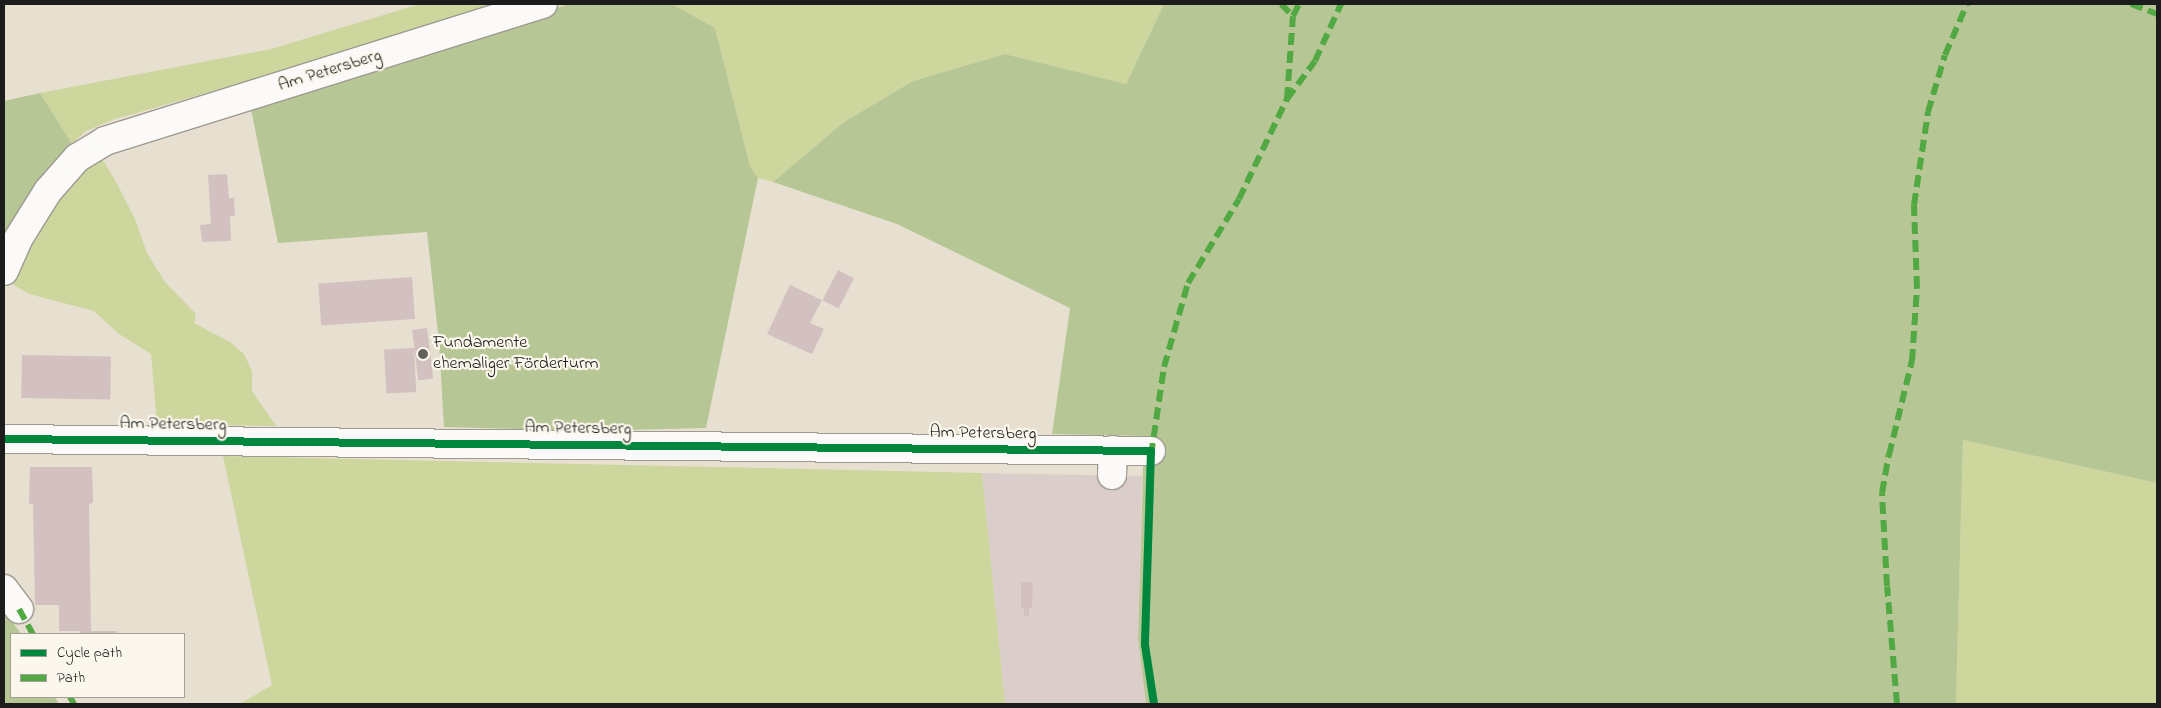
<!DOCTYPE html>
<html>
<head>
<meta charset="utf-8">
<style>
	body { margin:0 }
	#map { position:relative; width:2161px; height:708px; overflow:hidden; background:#e7e0d1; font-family:"Indie Flower",sans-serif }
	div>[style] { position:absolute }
	.industrial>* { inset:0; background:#dbcdc9 }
	.green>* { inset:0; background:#ccd69d }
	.forest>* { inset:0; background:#b7c695 }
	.building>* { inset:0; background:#d2c1c0; transform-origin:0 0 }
	.roads { filter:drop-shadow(1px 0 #9e9a91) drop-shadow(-1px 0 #9e9a91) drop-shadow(0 1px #9e9a91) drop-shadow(0 -1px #9e9a91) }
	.minor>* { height:28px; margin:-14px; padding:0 14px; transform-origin:14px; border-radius:14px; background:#fbfaf8 }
	.quiet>* { height:6px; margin-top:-3px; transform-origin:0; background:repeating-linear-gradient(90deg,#52a943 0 12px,transparent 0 18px) }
	.cycleway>* { height:8px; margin:-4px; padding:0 4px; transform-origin:4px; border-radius:4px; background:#00873e }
	.dots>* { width:14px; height:14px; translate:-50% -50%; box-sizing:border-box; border:2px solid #fbf7ec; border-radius:50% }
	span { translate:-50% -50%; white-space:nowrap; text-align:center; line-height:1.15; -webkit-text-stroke:4.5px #fbf7ec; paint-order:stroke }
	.street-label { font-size:18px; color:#1c1c1c }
	.poi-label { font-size:18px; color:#1c1c1c }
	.left { translate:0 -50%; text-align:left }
	.frame { position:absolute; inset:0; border:5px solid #1c1c1c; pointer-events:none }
	.legend { position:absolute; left:10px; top:633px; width:175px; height:65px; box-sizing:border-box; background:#fbf7ec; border:1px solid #a29f99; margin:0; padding:6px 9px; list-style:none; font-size:15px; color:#1c1c1c }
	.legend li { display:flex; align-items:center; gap:10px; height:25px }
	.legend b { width:25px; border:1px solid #a29f99 }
</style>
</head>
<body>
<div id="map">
	<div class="industrial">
		<div style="clip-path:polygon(982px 473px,1142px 476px,1138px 642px,1146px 704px,1005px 704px)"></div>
	</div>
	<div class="green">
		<div style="clip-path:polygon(420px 4px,503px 4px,381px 43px,112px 120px,86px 131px,72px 144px,40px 93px,271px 49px)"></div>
		<div style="clip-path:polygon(672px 4px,1164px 4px,1126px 84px,1005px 54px,913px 81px,844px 122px,773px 182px,758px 178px,750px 166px,715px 28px)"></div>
		<div style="clip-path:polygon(98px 152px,115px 180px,135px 219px,147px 253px,165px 282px,196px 314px,194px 323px,230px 342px,244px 354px,252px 371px,252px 391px,276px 426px,157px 424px,151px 354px,119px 334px,94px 311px,29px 294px,7px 281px,52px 200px)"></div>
		<div style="clip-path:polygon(1963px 440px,2157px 483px,2157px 704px,1956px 704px)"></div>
		<div style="clip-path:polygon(223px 456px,982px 473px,1005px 704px,240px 704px,272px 685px)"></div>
	</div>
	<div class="forest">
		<div style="clip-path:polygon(569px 4px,672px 4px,715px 28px,750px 166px,758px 178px,706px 428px,586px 431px,444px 427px,439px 342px,427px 232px,278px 243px,251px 109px)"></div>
		<div style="clip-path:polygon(1164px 4px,2157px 4px,2157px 483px,1963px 440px,1956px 704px,1146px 704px,1138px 639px,1144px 436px,1052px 434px,1070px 308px,897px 224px,773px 182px,844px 122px,913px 81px,1005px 54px,1126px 84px)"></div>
		<div style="clip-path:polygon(40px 93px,72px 144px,24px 204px,4px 242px,4px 101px)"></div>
		<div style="clip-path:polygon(4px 610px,21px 634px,11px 634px,11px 697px,55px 697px,59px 704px,4px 704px)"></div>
	</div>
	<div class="building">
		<div style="clip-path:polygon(227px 174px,229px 198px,234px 198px,235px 216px,230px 216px,231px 241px,202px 242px,200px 225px,211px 224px,208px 175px)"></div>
		<div style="left:838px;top:270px;width:18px;height:34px;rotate:27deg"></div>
		<div style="left:412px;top:277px;width:42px;height:94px;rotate:86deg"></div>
		<div style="clip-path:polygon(790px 285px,822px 300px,810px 323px,824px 329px,812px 354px,767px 334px)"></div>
		<div style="left:427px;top:328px;width:51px;height:15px;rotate:83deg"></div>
		<div style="left:414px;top:348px;width:44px;height:30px;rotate:87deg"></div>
		<div style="left:22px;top:355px;width:89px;height:43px;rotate:1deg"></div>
		<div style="clip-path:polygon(30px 467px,92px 467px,93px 503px,89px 504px,91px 631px,117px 631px,117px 634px,80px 634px,80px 631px,59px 631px,59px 605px,35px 605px,33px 504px,29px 504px)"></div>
		<div style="clip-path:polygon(1021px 582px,1033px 582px,1032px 608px,1029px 608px,1029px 616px,1024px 616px,1024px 608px,1021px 608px)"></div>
	</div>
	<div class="roads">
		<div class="minor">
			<div style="left:4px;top:271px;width:35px;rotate:-66deg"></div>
			<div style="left:18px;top:239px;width:57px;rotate:-58deg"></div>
			<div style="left:48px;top:191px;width:44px;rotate:-48.7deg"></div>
			<div style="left:77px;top:158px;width:33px;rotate:-31deg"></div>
			<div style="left:105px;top:141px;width:459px;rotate:-17.4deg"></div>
			<div style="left:4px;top:439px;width:1147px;rotate:0.6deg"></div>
			<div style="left:1112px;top:475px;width:25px;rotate:-88deg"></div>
			<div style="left:4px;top:589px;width:25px;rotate:53deg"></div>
		</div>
	</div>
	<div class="quiet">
		<div style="left:1281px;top:4px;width:17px;rotate:45deg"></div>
		<div style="left:2131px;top:4px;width:28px;rotate:21deg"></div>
		<div style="left:1287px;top:99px;width:83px;rotate:-85.9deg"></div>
		<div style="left:1293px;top:16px;width:13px;rotate:-63deg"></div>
		<div style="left:1151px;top:455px;width:89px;rotate:-81.6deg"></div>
		<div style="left:1164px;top:367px;width:87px;rotate:-74.1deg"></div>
		<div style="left:1188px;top:283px;width:98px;rotate:-58.7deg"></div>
		<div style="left:1239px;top:199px;width:111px;rotate:-64.4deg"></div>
		<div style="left:1287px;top:99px;width:47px;rotate:-53.6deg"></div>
		<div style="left:1315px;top:61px;width:63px;rotate:-65.5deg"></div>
		<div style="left:19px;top:609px;width:29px;rotate:61deg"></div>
		<div style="left:70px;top:697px;width:8px;rotate:60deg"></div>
		<div style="left:1897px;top:704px;width:118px;rotate:-94.8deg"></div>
		<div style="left:1887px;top:586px;width:93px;rotate:-93.1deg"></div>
		<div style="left:1882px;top:493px;width:39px;rotate:-80deg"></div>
		<div style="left:1889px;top:455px;width:97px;rotate:-76.3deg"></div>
		<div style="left:1912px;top:361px;width:73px;rotate:-86.1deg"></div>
		<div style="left:1917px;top:288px;width:83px;rotate:-92.1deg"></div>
		<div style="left:1914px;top:205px;width:94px;rotate:-81.4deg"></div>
		<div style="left:1928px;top:112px;width:59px;rotate:-73.4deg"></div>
		<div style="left:1945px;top:55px;width:56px;rotate:-66.7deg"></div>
	</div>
	<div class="cycleway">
		<div style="left:4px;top:439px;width:1147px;rotate:0.6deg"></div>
		<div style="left:1151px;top:451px;width:194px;rotate:91.8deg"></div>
		<div style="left:1145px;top:645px;width:60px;rotate:81.3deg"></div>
	</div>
	<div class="dots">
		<div style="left:423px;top:354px;background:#63615b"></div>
	</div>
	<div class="street-label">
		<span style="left:330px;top:71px;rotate:-17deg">Am Petersberg</span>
		<span style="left:173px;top:425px;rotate:1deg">Am Petersberg</span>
		<span style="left:578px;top:429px;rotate:1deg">Am Petersberg</span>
		<span style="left:983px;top:434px;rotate:1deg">Am Petersberg</span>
	</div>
	<div class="poi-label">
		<span class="left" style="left:433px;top:354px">Fundamente<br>ehemaliger Förderturm</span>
	</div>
	<div class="frame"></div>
	<ul class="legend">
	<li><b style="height:6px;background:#00873e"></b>Cycle path</li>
	<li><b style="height:6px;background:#52a943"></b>Path</li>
	</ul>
</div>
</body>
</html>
